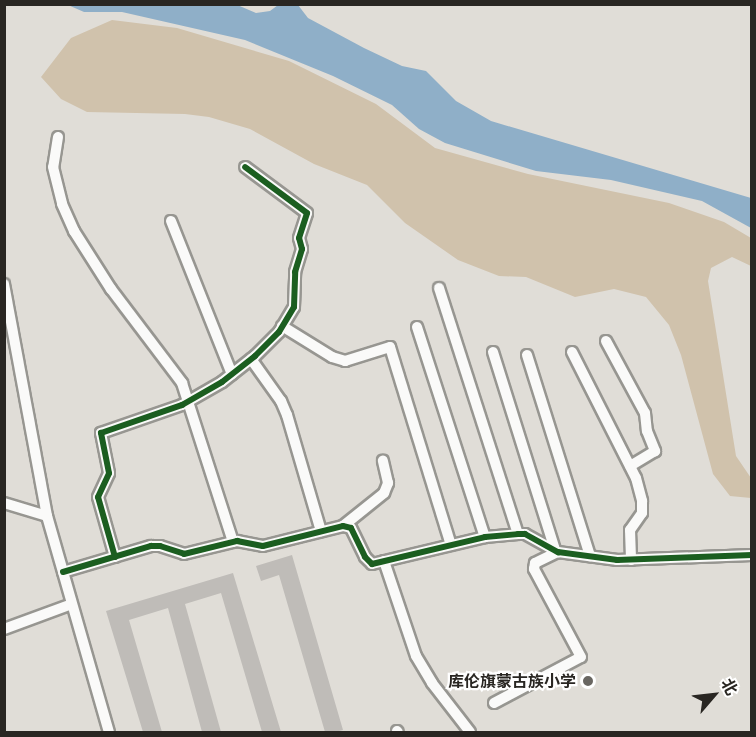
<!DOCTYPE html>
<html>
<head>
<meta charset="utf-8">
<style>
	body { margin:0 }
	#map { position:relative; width:756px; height:737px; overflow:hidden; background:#e0ddd7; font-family:Inter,"Noto Sans SC",sans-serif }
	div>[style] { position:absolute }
	.green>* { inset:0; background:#d0c2ac }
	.water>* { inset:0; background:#8fafc8 }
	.building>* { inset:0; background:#bfbcb8 }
	.roads { filter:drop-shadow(2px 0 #979691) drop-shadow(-2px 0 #979691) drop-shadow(0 2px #979691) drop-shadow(0 -2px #979691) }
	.minor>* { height:10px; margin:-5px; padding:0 5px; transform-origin:5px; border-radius:5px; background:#fafaf9 }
	.cycleway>* { height:6px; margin:-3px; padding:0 3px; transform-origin:3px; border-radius:3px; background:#1b5e20 }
	.dots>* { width:16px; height:16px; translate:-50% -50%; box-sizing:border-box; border:3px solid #fff; border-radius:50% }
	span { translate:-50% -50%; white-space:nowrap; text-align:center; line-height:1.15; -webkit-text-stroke:4.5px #fff; paint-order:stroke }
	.poi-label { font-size:16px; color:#292622; font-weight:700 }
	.right { translate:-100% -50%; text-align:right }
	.frame { position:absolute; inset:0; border:6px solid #292622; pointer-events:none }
	.north { position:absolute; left:684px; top:665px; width:60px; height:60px; -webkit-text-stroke:4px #fff; paint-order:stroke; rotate:62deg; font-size:16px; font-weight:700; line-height:24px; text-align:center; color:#292622 }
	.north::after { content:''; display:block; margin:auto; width:21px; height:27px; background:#292622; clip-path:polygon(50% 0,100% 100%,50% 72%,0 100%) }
</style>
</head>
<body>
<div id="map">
	<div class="green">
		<div style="clip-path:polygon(112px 20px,177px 28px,289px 61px,376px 104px,435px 148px,528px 174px,669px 203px,724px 222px,751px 238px,751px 266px,732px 257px,711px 268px,708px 281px,736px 456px,751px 478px,751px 498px,730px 496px,713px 474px,681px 355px,669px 325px,646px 297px,614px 289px,575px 297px,526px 277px,499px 276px,458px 260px,405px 223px,367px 185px,314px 164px,250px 129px,209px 117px,185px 114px,87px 112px,61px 99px,41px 77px,71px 38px)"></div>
	</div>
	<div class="water">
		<div style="clip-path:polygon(235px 4px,256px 13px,270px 11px,278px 5px,298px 5px,308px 18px,364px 48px,402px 66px,426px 71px,456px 101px,491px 121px,751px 198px,751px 228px,702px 201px,611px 180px,536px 171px,445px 143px,419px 129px,392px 105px,333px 76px,245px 40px,122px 12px,84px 12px,68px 5px)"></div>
	</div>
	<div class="building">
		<div style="clip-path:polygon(292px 555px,343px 730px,335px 732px,325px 732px,279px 575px,261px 581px,256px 566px)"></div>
		<div style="clip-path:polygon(233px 573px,281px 732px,262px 732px,221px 593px,185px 604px,221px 732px,202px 732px,168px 608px,129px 620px,162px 732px,143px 732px,106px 611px)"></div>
	</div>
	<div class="roads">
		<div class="minor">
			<div style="left:58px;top:137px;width:30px;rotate:99deg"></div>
			<div style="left:53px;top:167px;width:38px;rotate:76deg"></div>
			<div style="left:62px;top:204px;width:30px;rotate:66deg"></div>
			<div style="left:74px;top:231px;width:69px;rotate:57.5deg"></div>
			<div style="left:111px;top:289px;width:118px;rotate:52.9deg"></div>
			<div style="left:182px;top:383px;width:167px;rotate:72.2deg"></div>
			<div style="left:171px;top:221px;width:165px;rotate:68.3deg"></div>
			<div style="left:4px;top:284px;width:236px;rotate:79.5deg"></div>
			<div style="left:47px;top:516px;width:225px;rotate:74deg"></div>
			<div style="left:439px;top:288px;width:258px;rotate:72.2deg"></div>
			<div style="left:282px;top:326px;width:59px;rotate:31.8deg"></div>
			<div style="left:332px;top:357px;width:14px;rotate:17deg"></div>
			<div style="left:345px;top:361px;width:47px;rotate:-17.3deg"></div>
			<div style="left:390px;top:347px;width:207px;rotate:72.9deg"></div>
			<div style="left:417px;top:327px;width:221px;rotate:72.1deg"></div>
			<div style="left:606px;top:341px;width:82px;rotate:61.6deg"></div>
			<div style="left:645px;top:413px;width:18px;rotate:84deg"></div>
			<div style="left:647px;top:431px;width:22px;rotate:68deg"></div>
			<div style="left:655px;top:451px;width:29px;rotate:149deg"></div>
			<div style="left:493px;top:352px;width:207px;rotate:72.6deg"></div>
			<div style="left:572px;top:352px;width:141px;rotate:63.1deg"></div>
			<div style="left:636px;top:478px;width:24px;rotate:75deg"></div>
			<div style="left:642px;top:501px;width:12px;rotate:90deg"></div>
			<div style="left:642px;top:513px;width:21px;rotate:125deg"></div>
			<div style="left:630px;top:530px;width:30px;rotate:88deg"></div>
			<div style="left:527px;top:355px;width:211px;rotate:72.6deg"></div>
			<div style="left:251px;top:359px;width:52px;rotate:54.5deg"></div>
			<div style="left:281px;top:401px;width:15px;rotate:67deg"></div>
			<div style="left:287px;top:415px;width:121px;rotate:73.7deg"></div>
			<div style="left:4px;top:503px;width:45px;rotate:16.8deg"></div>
			<div style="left:343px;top:526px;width:53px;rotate:-38.8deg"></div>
			<div style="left:384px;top:493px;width:11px;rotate:-68deg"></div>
			<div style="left:388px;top:483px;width:23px;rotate:-103deg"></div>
			<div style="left:115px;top:557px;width:62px;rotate:-105.8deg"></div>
			<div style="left:98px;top:497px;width:26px;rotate:-65deg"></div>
			<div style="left:109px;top:473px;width:41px;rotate:-101.3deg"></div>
			<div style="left:101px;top:433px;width:86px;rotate:-19.1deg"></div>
			<div style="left:182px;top:405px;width:46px;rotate:-29.9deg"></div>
			<div style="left:222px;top:382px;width:42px;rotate:-38.2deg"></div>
			<div style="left:255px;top:356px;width:34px;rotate:-45deg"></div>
			<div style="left:279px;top:332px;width:29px;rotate:-59deg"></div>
			<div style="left:294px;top:307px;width:35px;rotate:-88deg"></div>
			<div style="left:295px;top:272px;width:24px;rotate:-73deg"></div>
			<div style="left:302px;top:249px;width:11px;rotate:-105deg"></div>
			<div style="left:299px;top:238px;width:26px;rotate:-72deg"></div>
			<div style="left:307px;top:213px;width:77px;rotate:-143.4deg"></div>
			<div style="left:384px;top:561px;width:100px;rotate:71.4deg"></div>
			<div style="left:416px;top:656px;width:31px;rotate:59deg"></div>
			<div style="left:432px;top:683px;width:62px;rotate:52.2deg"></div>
			<div style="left:63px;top:572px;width:92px;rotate:-16.5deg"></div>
			<div style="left:151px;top:546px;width:9px"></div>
			<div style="left:160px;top:546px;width:25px;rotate:18deg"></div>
			<div style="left:184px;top:554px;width:55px;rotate:-13.8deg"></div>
			<div style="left:237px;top:541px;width:26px;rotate:11deg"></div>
			<div style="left:263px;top:546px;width:82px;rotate:-14deg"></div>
			<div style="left:343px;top:526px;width:8px;rotate:14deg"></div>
			<div style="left:351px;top:528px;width:32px;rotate:64deg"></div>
			<div style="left:365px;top:557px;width:10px;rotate:45deg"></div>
			<div style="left:372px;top:564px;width:116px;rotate:-13.4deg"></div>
			<div style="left:485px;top:537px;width:33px;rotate:-5deg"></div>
			<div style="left:518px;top:534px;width:7px"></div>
			<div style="left:525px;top:534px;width:38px;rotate:29deg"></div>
			<div style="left:558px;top:552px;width:60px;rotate:7.7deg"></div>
			<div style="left:617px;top:560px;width:135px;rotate:-2.1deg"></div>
			<div style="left:4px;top:629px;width:72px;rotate:-20.2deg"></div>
			<div style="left:494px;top:703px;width:98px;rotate:-27.9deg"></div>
			<div style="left:581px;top:657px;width:100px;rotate:-118.1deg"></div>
			<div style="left:534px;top:569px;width:6px;rotate:-81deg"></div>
			<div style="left:535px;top:563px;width:25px;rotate:-26deg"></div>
			<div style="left:397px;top:731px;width:1px;rotate:45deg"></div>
		</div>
	</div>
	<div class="cycleway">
		<div style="left:115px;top:557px;width:62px;rotate:-105.8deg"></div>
		<div style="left:98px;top:497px;width:26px;rotate:-65deg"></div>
		<div style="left:109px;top:473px;width:41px;rotate:-101.3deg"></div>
		<div style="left:101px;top:433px;width:86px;rotate:-19.1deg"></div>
		<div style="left:182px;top:405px;width:46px;rotate:-29.9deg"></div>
		<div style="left:222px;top:382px;width:42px;rotate:-38.2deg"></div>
		<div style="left:255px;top:356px;width:34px;rotate:-45deg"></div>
		<div style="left:279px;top:332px;width:29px;rotate:-59deg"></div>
		<div style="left:294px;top:307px;width:35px;rotate:-88deg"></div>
		<div style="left:295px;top:272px;width:24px;rotate:-73deg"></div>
		<div style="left:302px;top:249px;width:11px;rotate:-105deg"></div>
		<div style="left:299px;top:238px;width:26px;rotate:-72deg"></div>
		<div style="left:307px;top:213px;width:77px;rotate:-143.4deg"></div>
		<div style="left:63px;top:572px;width:92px;rotate:-16.5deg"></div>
		<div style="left:151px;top:546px;width:9px"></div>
		<div style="left:160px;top:546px;width:25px;rotate:18deg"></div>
		<div style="left:184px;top:554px;width:55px;rotate:-13.8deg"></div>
		<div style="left:237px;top:541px;width:26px;rotate:11deg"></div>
		<div style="left:263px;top:546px;width:82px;rotate:-14deg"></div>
		<div style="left:343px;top:526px;width:8px;rotate:14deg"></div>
		<div style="left:351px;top:528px;width:32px;rotate:64deg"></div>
		<div style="left:365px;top:557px;width:10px;rotate:45deg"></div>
		<div style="left:372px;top:564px;width:116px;rotate:-13.4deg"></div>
		<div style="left:485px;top:537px;width:33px;rotate:-5deg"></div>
		<div style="left:518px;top:534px;width:7px"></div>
		<div style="left:525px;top:534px;width:38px;rotate:29deg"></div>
		<div style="left:558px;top:552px;width:60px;rotate:7.7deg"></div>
		<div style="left:617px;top:560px;width:135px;rotate:-2.1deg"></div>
	</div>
	<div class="dots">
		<div style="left:588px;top:681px;background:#696661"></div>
	</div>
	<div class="poi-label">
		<span class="right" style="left:576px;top:681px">库伦旗蒙古族小学</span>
	</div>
	<div class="frame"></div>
	<div class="north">北</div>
</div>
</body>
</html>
